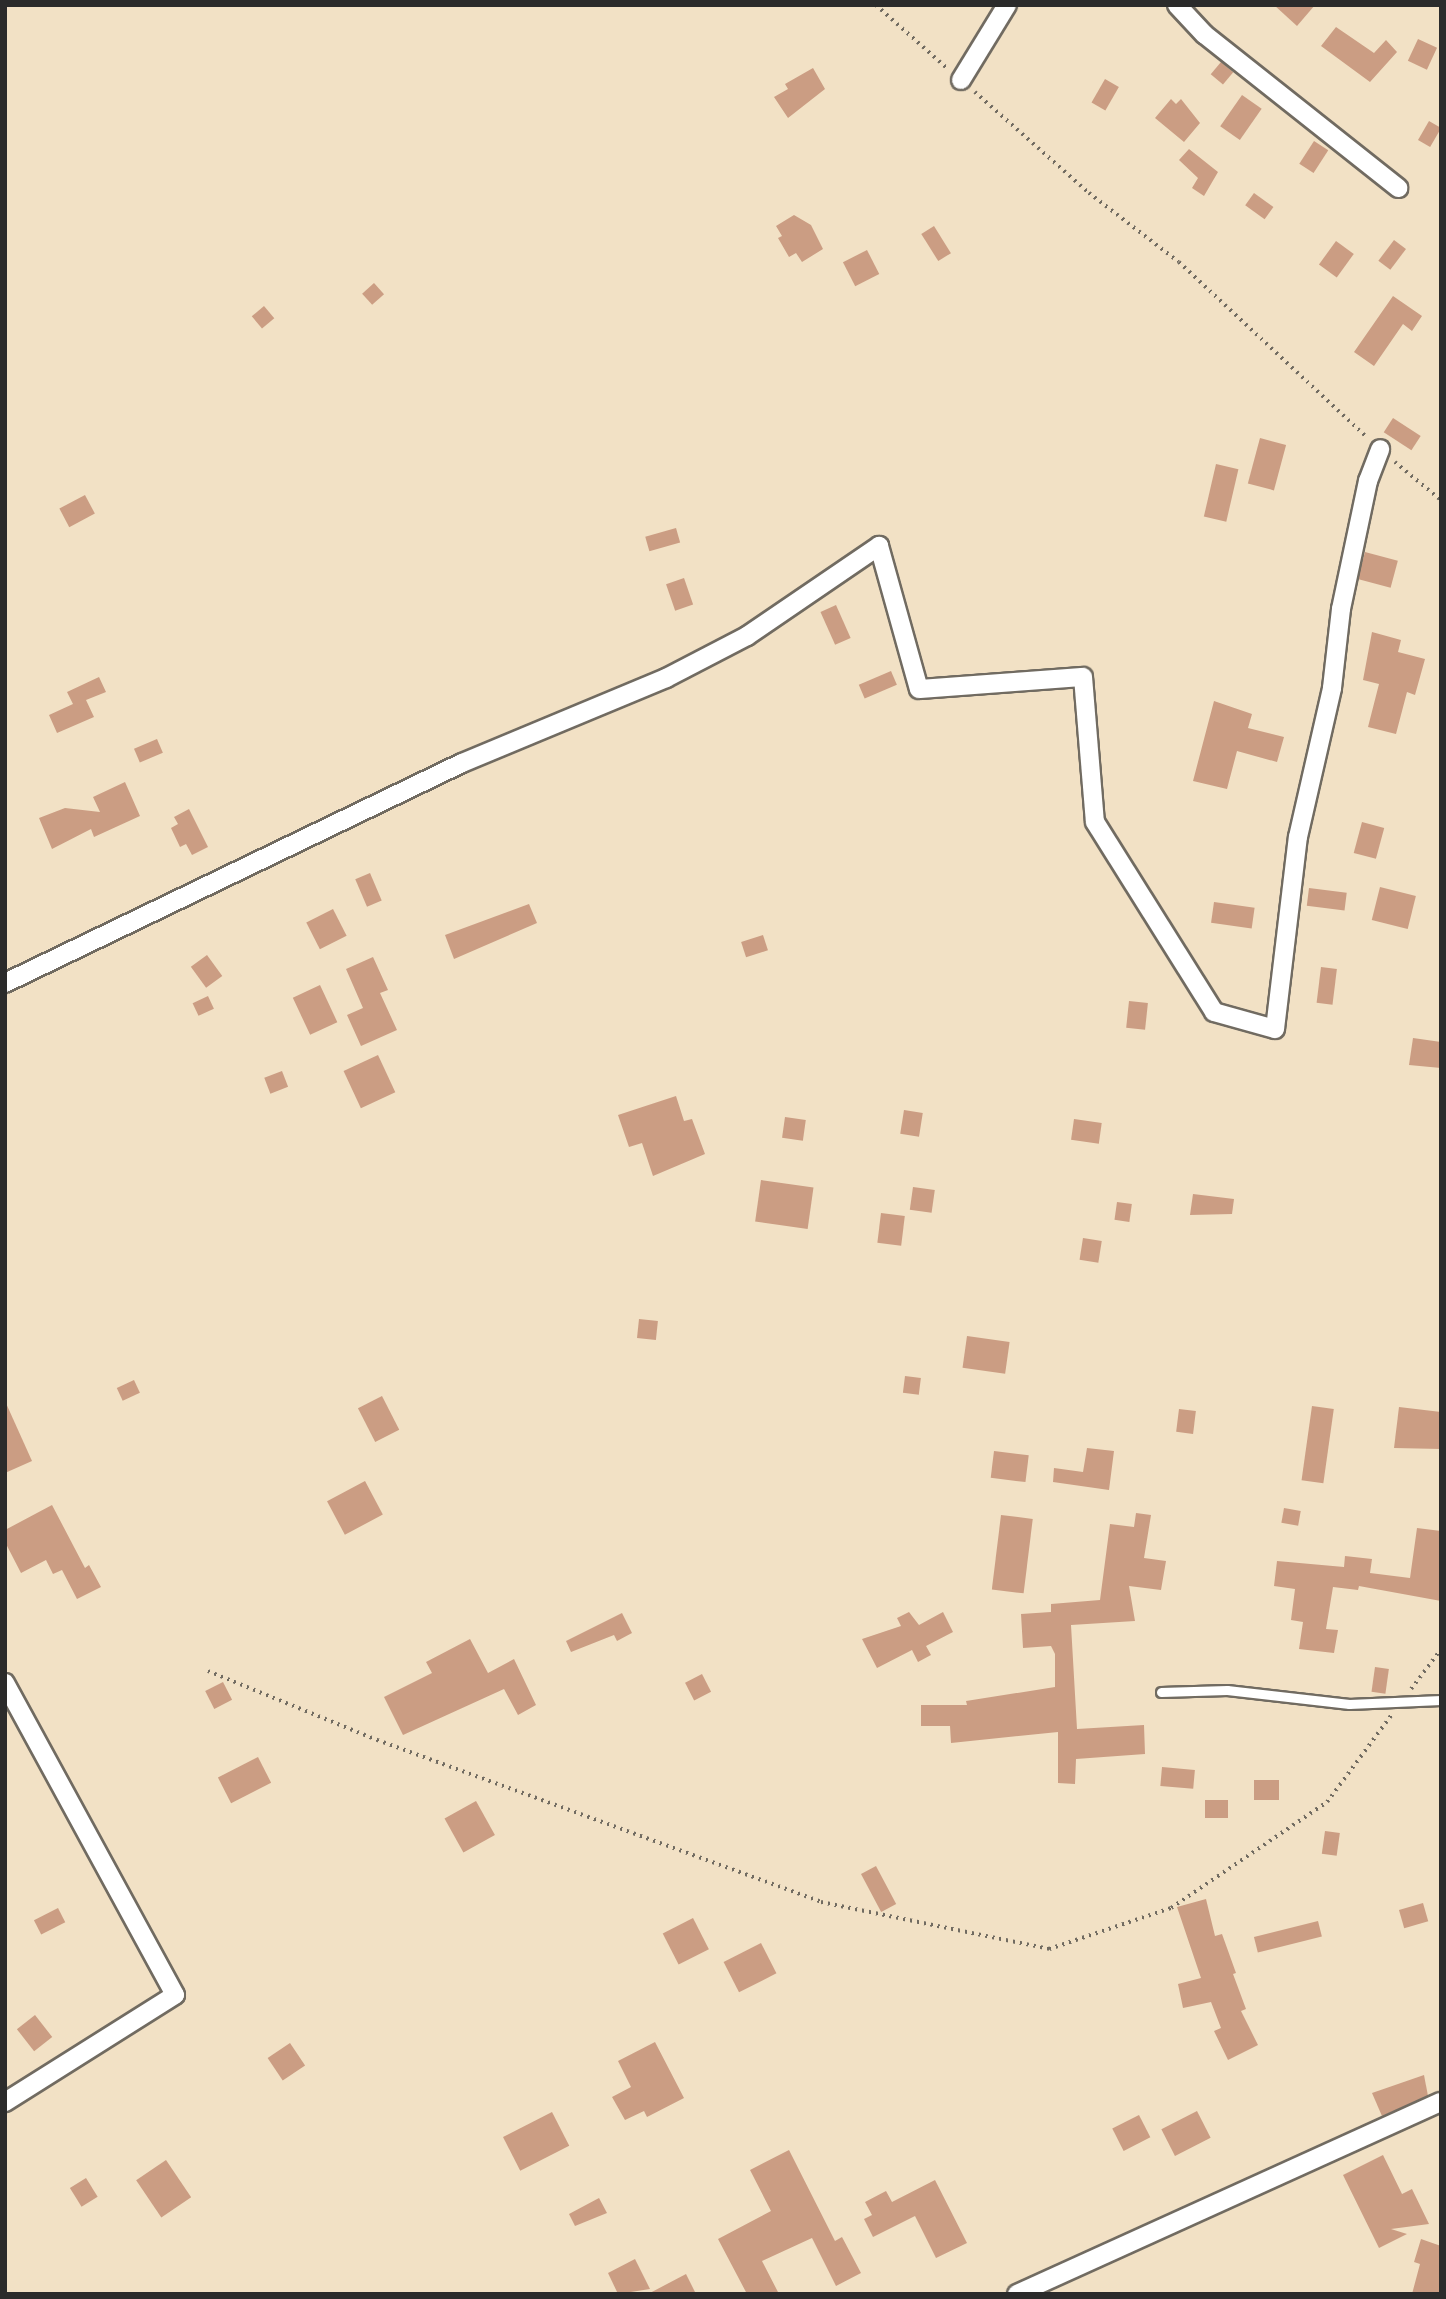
<!DOCTYPE html>
<html>
<head>
<meta charset="utf-8">
<style>
	body { margin:0 }
	#map { position:relative; width:1446px; height:2299px; overflow:hidden; background:#f2e1c5; font-family:"Architects Daughter",sans-serif }
	div>[style] { position:absolute }
	.building>* { inset:0; background:#cb9d83; transform-origin:0 0 }
	.path>* { height:3.5px; margin-top:-1.75px; transform-origin:0; background:repeating-linear-gradient(90deg,#716b61 0 2px,transparent 0 7px) }
	.roads { filter:drop-shadow(2px 0 #716b61) drop-shadow(-2px 0 #716b61) drop-shadow(0 2px #716b61) drop-shadow(0 -2px #716b61) }
	.service>* { height:9px; margin:-4.5px; padding:0 4.5px; transform-origin:4.5px; border-radius:4.5px; background:#fff }
	.minor>* { height:18px; margin:-9px; padding:0 9px; transform-origin:9px; border-radius:9px; background:#fff }
	span { translate:-50% -50%; white-space:nowrap; text-align:center; line-height:1.15; -webkit-text-stroke:5px #f7f3e8; paint-order:stroke }
	.frame { position:absolute; inset:0; border:7px solid #2b2b2b; pointer-events:none }
</style>
</head>
<body>
<div id="map">
	<div class="building">
		<div style="clip-path:polygon(1274px 5px,1315px 5px,1297px 26px)"></div>
		<div style="clip-path:polygon(1336px 27px,1374px 53px,1386px 40px,1397px 52px,1370px 82px,1321px 46px)"></div>
		<div style="left:1418px;top:39px;width:21px;height:24px;rotate:25deg"></div>
		<div style="left:1221px;top:62px;width:16px;height:16px;rotate:40deg"></div>
		<div style="clip-path:polygon(813px 68px,825px 89px,788px 118px,774px 97px,788px 89px,785px 84px)"></div>
		<div style="left:1105px;top:79px;width:16px;height:27px;rotate:30deg"></div>
		<div style="left:1242px;top:95px;width:24px;height:38px;rotate:35deg"></div>
		<div style="clip-path:polygon(1171px 99px,1176px 104px,1181px 99px,1200px 123px,1184px 142px,1155px 118px)"></div>
		<div style="left:1429px;top:121px;width:14px;height:22px;rotate:30deg"></div>
		<div style="left:1314px;top:141px;width:17px;height:27px;rotate:33deg"></div>
		<div style="clip-path:polygon(1189px 149px,1218px 172px,1204px 196px,1192px 188px,1198px 178px,1179px 160px)"></div>
		<div style="left:1254px;top:193px;width:24px;height:15px;rotate:36deg"></div>
		<div style="clip-path:polygon(794px 215px,811px 225px,823px 249px,802px 262px,796px 253px,789px 257px,778px 238px,782px 236px,776px 226px)"></div>
		<div style="left:934px;top:226px;width:32px;height:15px;rotate:58deg"></div>
		<div style="left:1394px;top:240px;width:15px;height:26px;rotate:37deg"></div>
		<div style="left:1336px;top:241px;width:22px;height:29px;rotate:36deg"></div>
		<div style="left:867px;top:250px;width:27px;height:27px;rotate:63deg"></div>
		<div style="left:374px;top:283px;width:15px;height:16px;rotate:48deg"></div>
		<div style="clip-path:polygon(1393px 296px,1422px 316px,1412px 331px,1403px 324px,1374px 366px,1354px 352px)"></div>
		<div style="left:264px;top:306px;width:16px;height:16px;rotate:50deg"></div>
		<div style="left:1393px;top:418px;width:33px;height:17px;rotate:33deg"></div>
		<div style="left:1260px;top:438px;width:27px;height:47px;rotate:15deg"></div>
		<div style="left:1216px;top:464px;width:23px;height:54px;rotate:13deg"></div>
		<div style="left:85px;top:495px;width:21px;height:29px;rotate:62deg"></div>
		<div style="left:676px;top:528px;width:15px;height:32px;rotate:74deg"></div>
		<div style="left:1365px;top:552px;width:34px;height:28px;rotate:15deg"></div>
		<div style="left:684px;top:578px;width:28px;height:19px;rotate:71deg"></div>
		<div style="left:836px;top:605px;width:36px;height:17px;rotate:66deg"></div>
		<div style="clip-path:polygon(1372px 632px,1401px 640px,1398px 652px,1425px 659px,1415px 695px,1407px 692px,1396px 734px,1368px 727px,1379px 684px,1363px 680px)"></div>
		<div style="left:891px;top:671px;width:15px;height:35px;rotate:67deg"></div>
		<div style="clip-path:polygon(99px 677px,106px 692px,86px 700px,94px 717px,57px 733px,49px 715px,73px 704px,67px 692px)"></div>
		<div style="clip-path:polygon(1214px 701px,1252px 714px,1248px 728px,1284px 737px,1277px 762px,1237px 751px,1227px 789px,1193px 781px)"></div>
		<div style="left:157px;top:739px;width:15px;height:25px;rotate:67deg"></div>
		<div style="clip-path:polygon(125px 782px,140px 816px,94px 837px,91px 829px,52px 849px,39px 818px,65px 808px,100px 812px,93px 797px)"></div>
		<div style="clip-path:polygon(189px 809px,208px 847px,192px 855px,186px 844px,180px 847px,171px 828px,178px 824px,174px 817px)"></div>
		<div style="left:1362px;top:822px;width:23px;height:32px;rotate:15deg"></div>
		<div style="left:370px;top:873px;width:30px;height:16px;rotate:67deg"></div>
		<div style="left:1380px;top:887px;width:37px;height:34px;rotate:14deg"></div>
		<div style="left:1309px;top:888px;width:38px;height:18px;rotate:7deg"></div>
		<div style="left:1214px;top:902px;width:41px;height:21px;rotate:8deg"></div>
		<div style="clip-path:polygon(529px 904px,537px 923px,454px 959px,445px 935px)"></div>
		<div style="left:333px;top:909px;width:30px;height:30px;rotate:63deg"></div>
		<div style="left:763px;top:935px;width:16px;height:23px;rotate:72deg"></div>
		<div style="left:207px;top:955px;width:26px;height:20px;rotate:54deg"></div>
		<div style="clip-path:polygon(373px 957px,388px 990px,380px 993px,397px 1030px,361px 1046px,347px 1015px,363px 1008px,346px 969px)"></div>
		<div style="left:1321px;top:967px;width:16px;height:36px;rotate:7deg"></div>
		<div style="left:320px;top:985px;width:41px;height:30px;rotate:65deg"></div>
		<div style="left:208px;top:996px;width:14px;height:17px;rotate:65deg"></div>
		<div style="left:1129px;top:1001px;width:19px;height:27px;rotate:6deg"></div>
		<div style="clip-path:polygon(1413px 1038px,1441px 1042px,1441px 1068px,1409px 1065px)"></div>
		<div style="left:378px;top:1055px;width:41px;height:38px;rotate:65deg"></div>
		<div style="left:282px;top:1071px;width:17px;height:19px;rotate:69deg"></div>
		<div style="clip-path:polygon(676px 1096px,684px 1121px,692px 1119px,705px 1154px,653px 1176px,642px 1143px,629px 1147px,618px 1115px)"></div>
		<div style="left:904px;top:1110px;width:19px;height:24px;rotate:9deg"></div>
		<div style="left:785px;top:1117px;width:21px;height:21px;rotate:8deg"></div>
		<div style="left:1074px;top:1119px;width:28px;height:21px;rotate:8deg"></div>
		<div style="left:761px;top:1180px;width:53px;height:42px;rotate:8deg"></div>
		<div style="left:913px;top:1187px;width:22px;height:23px;rotate:8deg"></div>
		<div style="clip-path:polygon(1193px 1194px,1234px 1199px,1232px 1214px,1190px 1215px)"></div>
		<div style="left:1117px;top:1202px;width:15px;height:18px;rotate:8deg"></div>
		<div style="left:881px;top:1213px;width:24px;height:30px;rotate:7deg"></div>
		<div style="left:1083px;top:1238px;width:19px;height:22px;rotate:9deg"></div>
		<div style="left:639px;top:1319px;width:19px;height:19px;rotate:6deg"></div>
		<div style="left:967px;top:1336px;width:43px;height:32px;rotate:8deg"></div>
		<div style="left:905px;top:1376px;width:16px;height:17px;rotate:7deg"></div>
		<div style="left:134px;top:1380px;width:14px;height:19px;rotate:65deg"></div>
		<div style="left:382px;top:1396px;width:38px;height:27px;rotate:63deg"></div>
		<div style="clip-path:polygon(5px 1401px,32px 1461px,5px 1473px)"></div>
		<div style="left:1312px;top:1406px;width:22px;height:75px;rotate:8deg"></div>
		<div style="clip-path:polygon(1399px 1407px,1441px 1412px,1441px 1449px,1394px 1448px)"></div>
		<div style="left:1179px;top:1409px;width:17px;height:23px;rotate:7deg"></div>
		<div style="clip-path:polygon(1087px 1448px,1114px 1451px,1109px 1490px,1053px 1482px,1054px 1468px,1083px 1472px)"></div>
		<div style="left:994px;top:1451px;width:35px;height:27px;rotate:7deg"></div>
		<div style="left:365px;top:1481px;width:38px;height:43px;rotate:62deg"></div>
		<div style="clip-path:polygon(52px 1505px,85px 1568px,89px 1565px,101px 1587px,77px 1599px,62px 1570px,53px 1574px,46px 1560px,21px 1573px,5px 1542px,5px 1530px)"></div>
		<div style="left:1284px;top:1508px;width:17px;height:15px;rotate:10deg"></div>
		<div style="clip-path:polygon(1136px 1513px,1151px 1515px,1144px 1558px,1166px 1561px,1161px 1590px,1129px 1586px,1135px 1621px,1071px 1625px,1077px 1729px,1144px 1725px,1145px 1754px,1076px 1759px,1075px 1784px,1058px 1783px,1058px 1732px,951px 1743px,950px 1726px,921px 1726px,921px 1705px,967px 1705px,966px 1701px,1055px 1687px,1055px 1654px,1051px 1646px,1023px 1648px,1021px 1614px,1051px 1612px,1051px 1604px,1100px 1600px,1110px 1524px,1134px 1527px)"></div>
		<div style="left:1001px;top:1515px;width:32px;height:75px;rotate:7deg"></div>
		<div style="clip-path:polygon(1417px 1528px,1441px 1531px,1441px 1601px,1359px 1586px,1358px 1590px,1333px 1587px,1326px 1629px,1338px 1630px,1334px 1653px,1299px 1649px,1303px 1622px,1291px 1620px,1295px 1589px,1274px 1586px,1277px 1561px,1344px 1567px,1345px 1556px,1372px 1559px,1370px 1573px,1410px 1578px)"></div>
		<div style="clip-path:polygon(909px 1612px,919px 1625px,943px 1612px,953px 1632px,926px 1646px,931px 1655px,918px 1662px,912px 1650px,877px 1668px,862px 1639px,901px 1626px,897px 1618px)"></div>
		<div style="clip-path:polygon(622px 1613px,632px 1633px,617px 1641px,614px 1635px,571px 1652px,566px 1641px)"></div>
		<div style="clip-path:polygon(470px 1639px,488px 1673px,514px 1659px,536px 1705px,518px 1715px,504px 1689px,403px 1735px,384px 1697px,432px 1673px,426px 1662px)"></div>
		<div style="left:1375px;top:1667px;width:14px;height:25px;rotate:8deg"></div>
		<div style="left:702px;top:1674px;width:20px;height:19px;rotate:63deg"></div>
		<div style="left:223px;top:1682px;width:20px;height:20px;rotate:63deg"></div>
		<div style="left:258px;top:1757px;width:29px;height:45px;rotate:63deg"></div>
		<div style="left:1162px;top:1767px;width:33px;height:19px;rotate:5deg"></div>
		<div style="left:1254px;top:1780px;width:25px;height:20px"></div>
		<div style="left:1205px;top:1800px;width:23px;height:18px"></div>
		<div style="left:476px;top:1801px;width:39px;height:36px;rotate:61deg"></div>
		<div style="left:1325px;top:1831px;width:15px;height:23px;rotate:8deg"></div>
		<div style="left:876px;top:1866px;width:43px;height:17px;rotate:62deg"></div>
		<div style="clip-path:polygon(1206px 1899px,1215px 1936px,1222px 1934px,1236px 1973px,1233px 1974px,1246px 2009px,1241px 2011px,1258px 2045px,1228px 2060px,1214px 2031px,1221px 2028px,1211px 2002px,1183px 2008px,1178px 1984px,1201px 1978px,1177px 1907px)"></div>
		<div style="left:1423px;top:1903px;width:19px;height:25px;rotate:74deg"></div>
		<div style="left:58px;top:1908px;width:16px;height:27px;rotate:63deg"></div>
		<div style="left:693px;top:1918px;width:35px;height:34px;rotate:63deg"></div>
		<div style="left:1318px;top:1921px;width:16px;height:66px;rotate:76deg"></div>
		<div style="left:761px;top:1943px;width:34px;height:42px;rotate:63deg"></div>
		<div style="left:35px;top:2015px;width:28px;height:23px;rotate:52deg"></div>
		<div style="clip-path:polygon(655px 2042px,684px 2098px,647px 2117px,644px 2111px,625px 2120px,612px 2097px,631px 2087px,618px 2061px)"></div>
		<div style="left:290px;top:2043px;width:27px;height:27px;rotate:56deg"></div>
		<div style="clip-path:polygon(1424px 2075px,1428px 2096px,1382px 2116px,1372px 2093px)"></div>
		<div style="left:1197px;top:2111px;width:30px;height:40px;rotate:63deg"></div>
		<div style="left:552px;top:2112px;width:38px;height:55px;rotate:63deg"></div>
		<div style="left:1139px;top:2115px;width:25px;height:30px;rotate:63deg"></div>
		<div style="clip-path:polygon(789px 2150px,835px 2241px,842px 2237px,861px 2273px,836px 2286px,812px 2238px,762px 2261px,779px 2294px,747px 2294px,718px 2239px,771px 2211px,750px 2170px)"></div>
		<div style="clip-path:polygon(1383px 2155px,1402px 2194px,1412px 2189px,1429px 2224px,1391px 2229px,1407px 2234px,1379px 2248px,1343px 2175px)"></div>
		<div style="left:166px;top:2160px;width:45px;height:36px;rotate:56deg"></div>
		<div style="left:86px;top:2178px;width:22px;height:19px;rotate:58deg"></div>
		<div style="clip-path:polygon(935px 2180px,967px 2243px,936px 2258px,915px 2216px,873px 2237px,864px 2219px,872px 2215px,865px 2202px,886px 2191px,892px 2202px)"></div>
		<div style="clip-path:polygon(599px 2198px,607px 2213px,575px 2226px,569px 2214px)"></div>
		<div style="clip-path:polygon(1421px 2239px,1441px 2246px,1441px 2294px,1412px 2294px,1420px 2264px,1414px 2262px)"></div>
		<div style="clip-path:polygon(635px 2259px,650px 2289px,618px 2294px,608px 2273px)"></div>
		<div style="clip-path:polygon(686px 2274px,696px 2294px,648px 2294px)"></div>
	</div>
	<div class="path">
		<div style="left:876px;top:5px;width:96px;rotate:41.6deg"></div>
		<div style="left:975px;top:92px;width:152px;rotate:41.5deg"></div>
		<div style="left:1089px;top:193px;width:113px;rotate:37.5deg"></div>
		<div style="left:1179px;top:262px;width:258px;rotate:43deg"></div>
		<div style="left:1395px;top:462px;width:60px;rotate:39.6deg"></div>
		<div style="left:208px;top:1671px;width:183px;rotate:22.2deg"></div>
		<div style="left:377px;top:1740px;width:473px;rotate:20deg"></div>
		<div style="left:821px;top:1902px;width:233px;rotate:11.6deg"></div>
		<div style="left:1049px;top:1949px;width:129px;rotate:-18.6deg"></div>
		<div style="left:1171px;top:1908px;width:189px;rotate:-34.2deg"></div>
		<div style="left:1327px;top:1802px;width:109px;rotate:-53.5deg"></div>
		<div style="left:1411px;top:1689px;width:50px;rotate:-53.1deg"></div>
	</div>
	<div class="roads">
		<div class="service">
			<div style="left:1161px;top:1692px;width:66px;rotate:-1.7deg"></div>
			<div style="left:1227px;top:1690px;width:123px;rotate:6.5deg"></div>
			<div style="left:1349px;top:1704px;width:92px;rotate:-2.5deg"></div>
		</div>
		<div class="minor">
			<div style="left:1177px;top:5px;width:40px;rotate:47deg"></div>
			<div style="left:1204px;top:34px;width:248px;rotate:38.4deg"></div>
			<div style="left:961px;top:80px;width:88px;rotate:-58.5deg"></div>
			<div style="left:5px;top:983px;width:507px;rotate:-25.71deg"></div>
			<div style="left:462px;top:763px;width:221px;rotate:-22.6deg"></div>
			<div style="left:666px;top:678px;width:91px;rotate:-27.4deg"></div>
			<div style="left:747px;top:636px;width:160px;rotate:-34.3deg"></div>
			<div style="left:879px;top:546px;width:148px;rotate:74.4deg"></div>
			<div style="left:919px;top:689px;width:164px;rotate:-4.2deg"></div>
			<div style="left:1083px;top:677px;width:145px;rotate:85.3deg"></div>
			<div style="left:1095px;top:822px;width:224px;rotate:57.9deg"></div>
			<div style="left:1214px;top:1012px;width:63px;rotate:15.6deg"></div>
			<div style="left:1275px;top:1029px;width:193px;rotate:-83.2deg"></div>
			<div style="left:1298px;top:837px;width:153px;rotate:-77.1deg"></div>
			<div style="left:1332px;top:688px;width:80px;rotate:-83.5deg"></div>
			<div style="left:1341px;top:609px;width:131px;rotate:-78.1deg"></div>
			<div style="left:1368px;top:481px;width:34px;rotate:-69deg"></div>
			<div style="left:5px;top:1683px;width:355px;rotate:61.4deg"></div>
			<div style="left:175px;top:1995px;width:201px;rotate:147.8deg"></div>
			<div style="left:1017px;top:2294px;width:465px;rotate:-24.4deg"></div>
		</div>
	</div>
	<div class="frame"></div>
</div>
</body>
</html>
